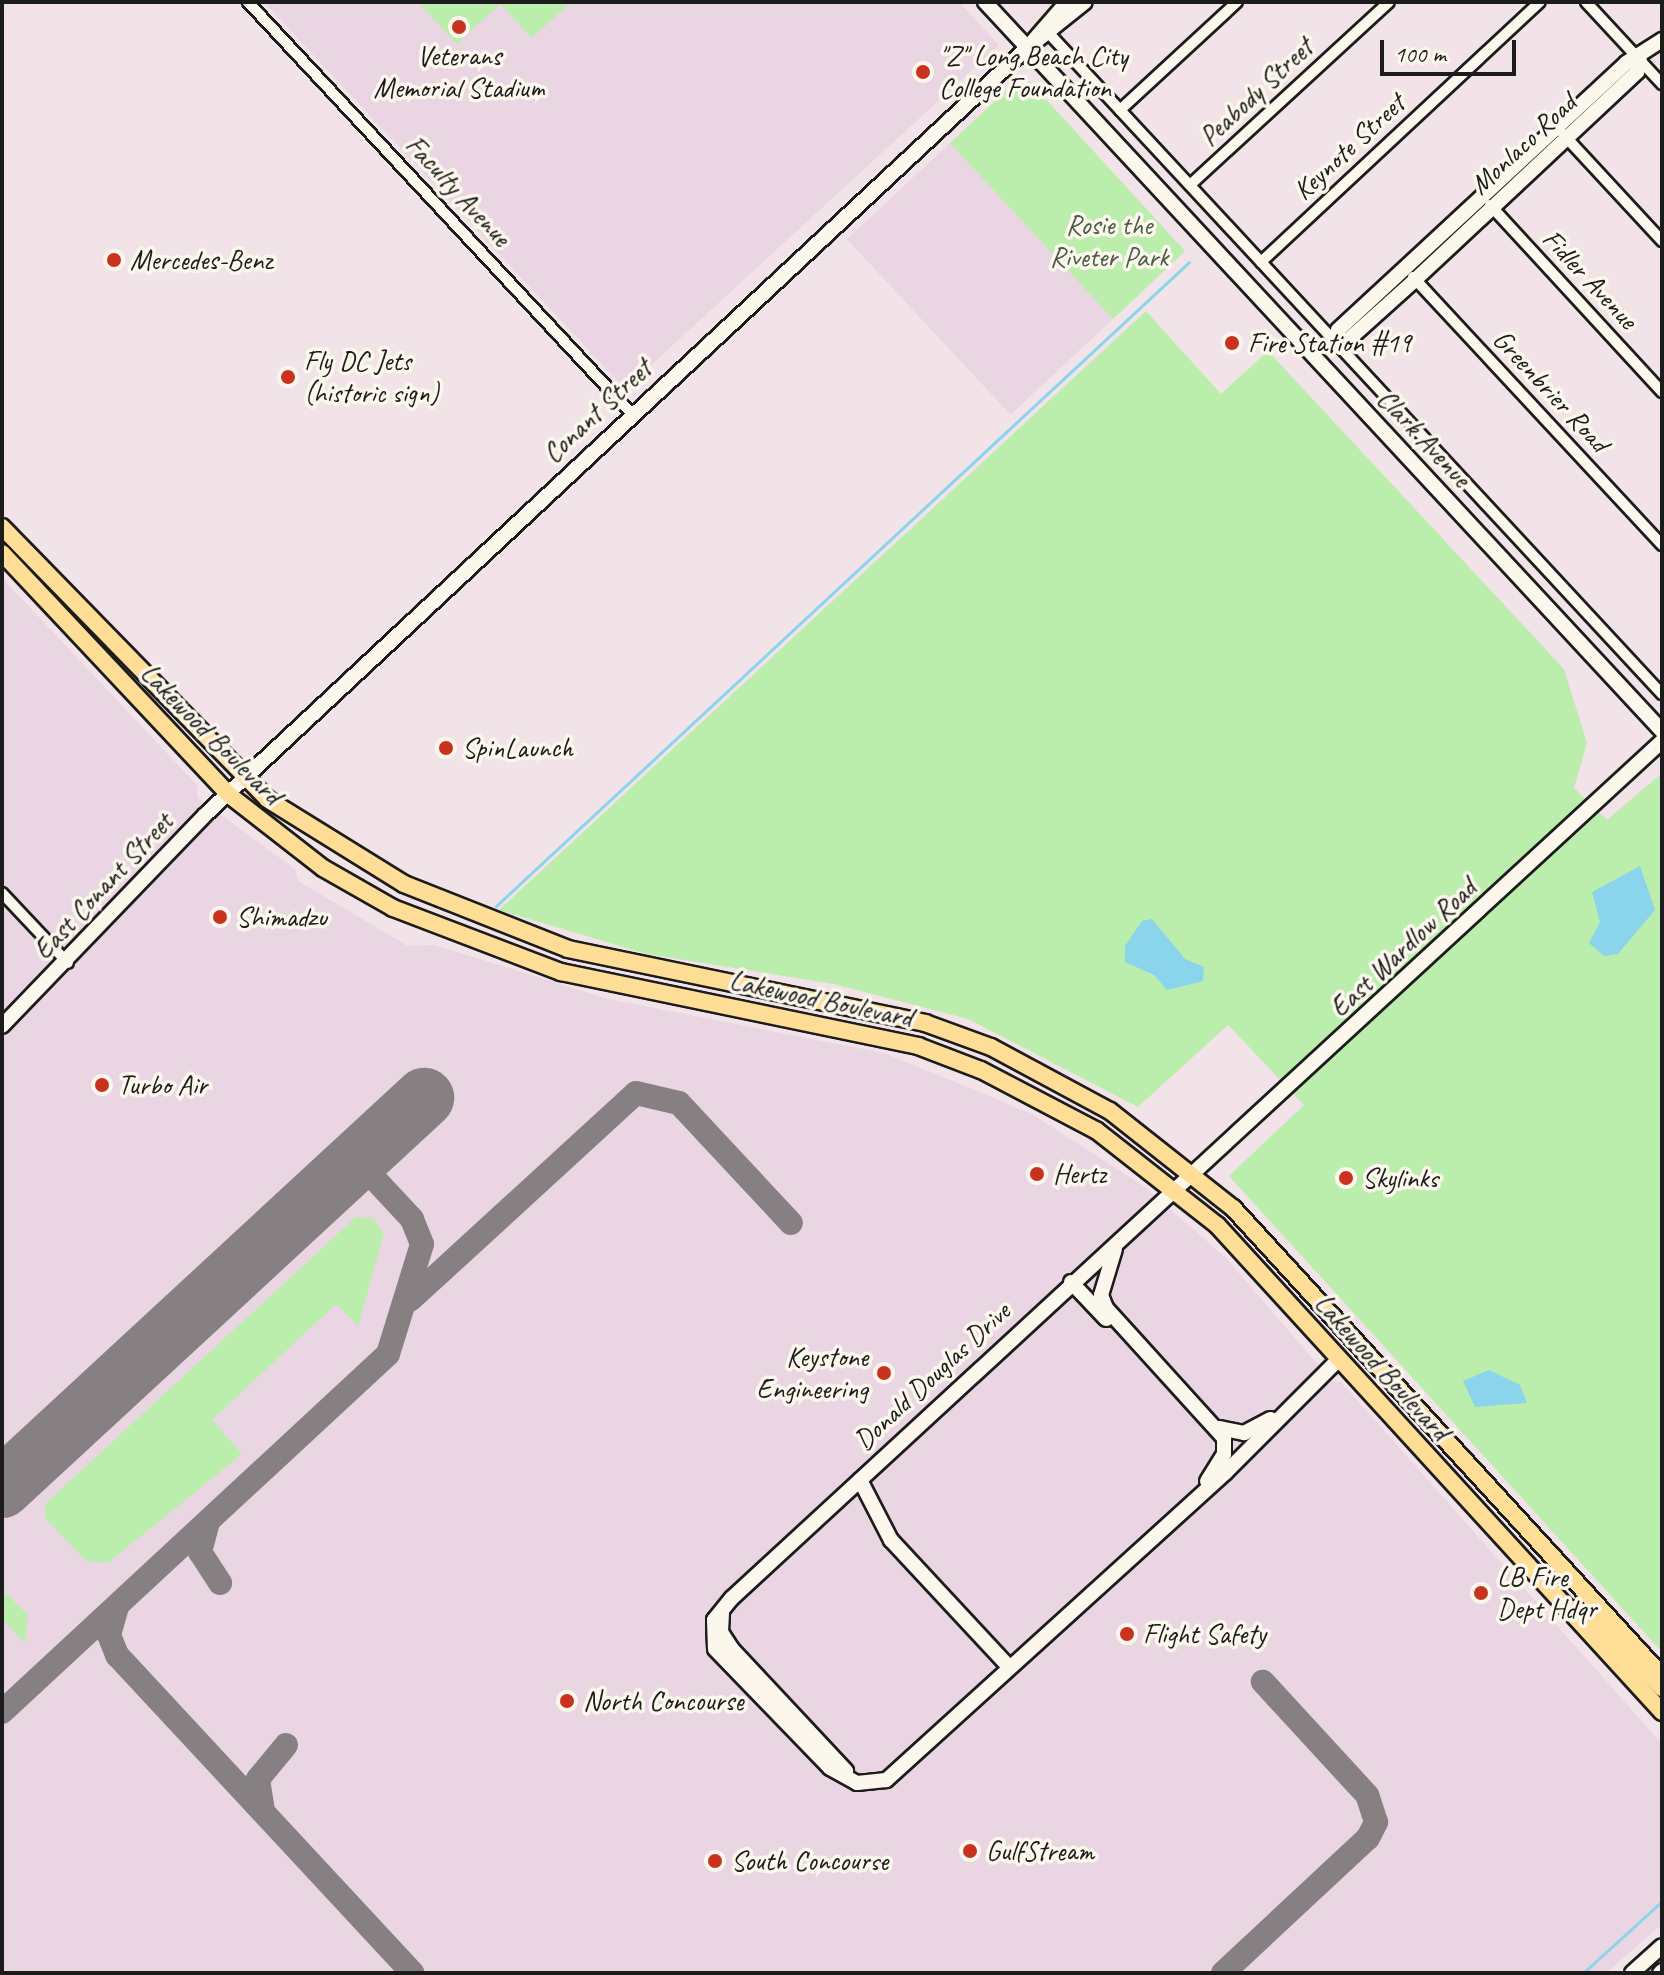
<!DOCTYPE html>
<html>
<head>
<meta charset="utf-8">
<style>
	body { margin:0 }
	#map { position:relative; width:1664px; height:1975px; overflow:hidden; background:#f1e3e7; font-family:Caveat,sans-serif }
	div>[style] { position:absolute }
	.built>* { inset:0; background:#ead5e3; transform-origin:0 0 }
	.green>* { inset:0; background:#bbedad }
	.water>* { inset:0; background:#8ad5eb }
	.stream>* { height:3px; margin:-1.5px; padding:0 1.5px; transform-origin:1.5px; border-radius:1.5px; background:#8ad5eb }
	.taxiway>* { height:24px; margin:-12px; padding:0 12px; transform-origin:12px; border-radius:12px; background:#868082 }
	.runway>* { height:60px; margin:-30px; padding:0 30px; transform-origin:30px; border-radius:30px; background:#868082 }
	.roads { filter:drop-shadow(2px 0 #1c1c1c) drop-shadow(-2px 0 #1c1c1c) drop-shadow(0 2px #1c1c1c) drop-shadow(0 -2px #1c1c1c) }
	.street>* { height:10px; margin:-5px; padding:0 5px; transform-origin:5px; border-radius:5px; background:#fbf7ec }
	.secondary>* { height:14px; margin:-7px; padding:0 7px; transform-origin:7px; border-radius:7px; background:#fbf7ec }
	.primary>* { height:16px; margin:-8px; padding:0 8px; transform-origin:8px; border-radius:8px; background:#fedd96 }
	.dots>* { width:22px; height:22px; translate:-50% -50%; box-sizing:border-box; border:4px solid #fbf7ec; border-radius:50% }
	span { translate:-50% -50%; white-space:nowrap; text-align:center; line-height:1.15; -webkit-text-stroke:7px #fbf7ec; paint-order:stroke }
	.poi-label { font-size:28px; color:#1c1c1c }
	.left { translate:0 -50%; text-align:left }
	.right { translate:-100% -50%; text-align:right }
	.street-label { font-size:28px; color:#1c1c1c }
	.park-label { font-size:28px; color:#4c5b48 }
	.frame { position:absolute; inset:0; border:4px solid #1c1c1c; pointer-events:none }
	.scale { position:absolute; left:1380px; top:40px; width:136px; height:36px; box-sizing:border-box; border:4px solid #1c1c1c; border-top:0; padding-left:10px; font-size:24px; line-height:28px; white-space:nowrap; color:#1c1c1c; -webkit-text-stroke:6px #fbf7ec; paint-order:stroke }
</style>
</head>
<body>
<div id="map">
	<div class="built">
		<div style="clip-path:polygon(264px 2px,959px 2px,999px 45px,625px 389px)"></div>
		<div style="left:950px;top:143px;width:240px;height:141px;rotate:47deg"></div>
		<div style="clip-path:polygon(2px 578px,197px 785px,198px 798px,295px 869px,298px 881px,408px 946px,434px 945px,608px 999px,884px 1053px,1030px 1113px,1142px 1185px,1225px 1257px,1332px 1381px,1341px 1382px,1662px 1744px,1662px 1924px,1606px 1973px,2px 1973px)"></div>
	</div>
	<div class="green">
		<div style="clip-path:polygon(418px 2px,571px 2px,532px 38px,500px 4px,457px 44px)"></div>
		<div style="clip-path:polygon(1017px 81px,1030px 82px,1185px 251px,1113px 319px,950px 143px)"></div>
		<div style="clip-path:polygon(1146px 311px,1221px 394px,1268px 351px,1564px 669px,1587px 743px,1574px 788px,1607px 820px,1662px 773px,1662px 1652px,1229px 1176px,1304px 1105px,1228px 1025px,1138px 1107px,968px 1019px,834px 984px,647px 954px,499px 910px)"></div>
		<div style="clip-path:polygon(356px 1217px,373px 1218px,384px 1234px,358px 1326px,336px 1304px,212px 1420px,242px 1454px,108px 1563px,86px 1561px,46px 1519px,45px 1504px)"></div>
		<div style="clip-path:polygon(2px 1590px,28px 1615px,25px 1643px,2px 1619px)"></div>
	</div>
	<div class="water">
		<div style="clip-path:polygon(1640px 866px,1655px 910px,1618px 954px,1604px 956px,1589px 943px,1600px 922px,1592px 892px)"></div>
		<div style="clip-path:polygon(1152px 919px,1185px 959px,1204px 967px,1203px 981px,1167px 990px,1154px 975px,1125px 962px,1125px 946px,1142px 921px)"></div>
		<div style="clip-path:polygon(1489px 1370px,1520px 1385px,1527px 1403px,1475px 1407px,1463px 1381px)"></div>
	</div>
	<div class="stream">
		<div style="left:496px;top:906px;width:946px;rotate:-42.9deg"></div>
		<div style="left:1583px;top:1973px;width:107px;rotate:-42.3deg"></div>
	</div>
	<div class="taxiway">
		<div style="left:410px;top:1300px;width:306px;rotate:-42.5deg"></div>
		<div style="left:636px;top:1093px;width:44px;rotate:13.1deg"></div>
		<div style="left:679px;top:1103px;width:164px;rotate:47deg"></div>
		<div style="left:208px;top:1522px;width:31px;rotate:105deg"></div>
		<div style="left:200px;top:1552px;width:37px;rotate:57deg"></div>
		<div style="left:117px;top:1607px;width:29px;rotate:106deg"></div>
		<div style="left:109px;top:1635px;width:22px;rotate:68deg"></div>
		<div style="left:117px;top:1655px;width:434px;rotate:47.1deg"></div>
		<div style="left:2px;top:1712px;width:526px;rotate:-42.84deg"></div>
		<div style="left:388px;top:1354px;width:115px;rotate:-72.8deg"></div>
		<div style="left:422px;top:1244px;width:27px;rotate:-112deg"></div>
		<div style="left:412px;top:1219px;width:81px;rotate:-133deg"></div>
		<div style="left:263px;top:1811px;width:32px;rotate:-99deg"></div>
		<div style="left:258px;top:1779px;width:44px;rotate:-50.5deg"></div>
		<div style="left:1223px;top:1973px;width:198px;rotate:-43deg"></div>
		<div style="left:1368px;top:1838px;width:18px;rotate:-63deg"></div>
		<div style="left:1376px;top:1822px;width:28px;rotate:-108deg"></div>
		<div style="left:1367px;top:1795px;width:154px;rotate:-132.6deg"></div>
	</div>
	<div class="runway">
		<div style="left:2px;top:1488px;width:575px;rotate:-42.74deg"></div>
	</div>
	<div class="roads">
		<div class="street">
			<div style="left:248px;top:2px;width:563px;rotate:47.01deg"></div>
			<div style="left:1586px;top:2px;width:112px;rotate:47.2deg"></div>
			<div style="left:1043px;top:27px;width:910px;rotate:47.14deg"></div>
			<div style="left:1120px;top:110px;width:159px;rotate:-42.7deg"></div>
			<div style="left:1563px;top:134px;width:146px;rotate:47.2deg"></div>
			<div style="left:1190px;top:185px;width:270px;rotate:-42.6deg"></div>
			<div style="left:1490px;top:205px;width:254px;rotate:47.4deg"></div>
			<div style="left:1261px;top:262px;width:381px;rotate:-43deg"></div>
			<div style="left:1413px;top:277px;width:366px;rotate:47.1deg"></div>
			<div style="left:2px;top:893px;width:96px;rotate:46.7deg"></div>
		</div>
		<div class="secondary">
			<div style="left:985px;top:2px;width:995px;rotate:47.12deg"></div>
			<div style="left:1030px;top:46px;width:70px;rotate:-38.7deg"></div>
			<div style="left:1335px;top:341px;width:11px;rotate:-75deg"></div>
			<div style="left:1338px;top:330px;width:393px;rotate:-42.8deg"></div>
			<div style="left:1626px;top:63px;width:43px;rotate:-32.6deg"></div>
			<div style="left:1335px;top:341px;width:12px"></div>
			<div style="left:1347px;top:341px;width:93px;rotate:-41.9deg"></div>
			<div style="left:1416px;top:279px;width:303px;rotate:-43.1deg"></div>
			<div style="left:1637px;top:72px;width:12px;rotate:-76deg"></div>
			<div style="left:2px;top:1026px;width:294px;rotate:-46.1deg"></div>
			<div style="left:206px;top:814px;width:1123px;rotate:-43.02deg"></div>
			<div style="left:1027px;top:48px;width:61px;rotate:-49deg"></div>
			<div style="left:1115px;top:1249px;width:48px;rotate:106.9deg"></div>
			<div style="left:1101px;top:1295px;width:14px;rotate:69deg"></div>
			<div style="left:1106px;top:1308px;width:176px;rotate:47.8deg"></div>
			<div style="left:1224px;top:1438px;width:16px;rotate:90deg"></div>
			<div style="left:1224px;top:1454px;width:32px;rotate:122deg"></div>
			<div style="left:1071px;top:1282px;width:51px;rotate:46.6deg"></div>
			<div style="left:1339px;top:1359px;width:160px;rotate:135deg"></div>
			<div style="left:1226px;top:1472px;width:459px;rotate:137.8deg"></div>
			<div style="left:886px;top:1780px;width:29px;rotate:174deg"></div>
			<div style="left:857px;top:1783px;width:31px;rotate:-151deg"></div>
			<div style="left:830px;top:1768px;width:165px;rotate:-134deg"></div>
			<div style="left:715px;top:1649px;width:29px;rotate:-92deg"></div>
			<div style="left:714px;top:1620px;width:28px;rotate:-51deg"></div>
			<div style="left:732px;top:1598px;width:1265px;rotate:-42.66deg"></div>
			<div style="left:1220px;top:1428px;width:25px;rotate:12deg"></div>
			<div style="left:1244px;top:1433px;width:30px;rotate:-28deg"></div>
			<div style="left:860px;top:1480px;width:68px;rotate:62.7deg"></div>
			<div style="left:891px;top:1540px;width:173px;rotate:47.1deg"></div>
			<div style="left:722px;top:1613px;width:19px;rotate:93deg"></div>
			<div style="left:721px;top:1632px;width:20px;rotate:57deg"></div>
			<div style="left:732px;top:1649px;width:167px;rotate:46.9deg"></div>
			<div style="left:1632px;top:1973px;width:40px;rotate:-42deg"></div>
			<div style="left:1660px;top:1973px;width:3px;rotate:-45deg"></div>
		</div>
		<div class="primary">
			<div style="left:2px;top:527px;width:380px;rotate:45.7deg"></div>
			<div style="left:267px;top:799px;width:161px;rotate:31.8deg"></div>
			<div style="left:404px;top:884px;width:176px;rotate:21.6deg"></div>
			<div style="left:568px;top:949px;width:365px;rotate:11.7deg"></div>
			<div style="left:925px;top:1023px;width:70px;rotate:20deg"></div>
			<div style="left:991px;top:1047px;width:135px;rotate:28.3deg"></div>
			<div style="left:1110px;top:1111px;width:157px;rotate:38.3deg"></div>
			<div style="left:1233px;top:1208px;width:635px;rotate:47.49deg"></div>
			<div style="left:2px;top:553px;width:330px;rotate:46.8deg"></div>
			<div style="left:228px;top:794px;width:120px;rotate:37.9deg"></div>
			<div style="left:323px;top:868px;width:81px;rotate:29.7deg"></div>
			<div style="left:393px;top:908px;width:180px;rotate:20.9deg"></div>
			<div style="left:561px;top:972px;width:365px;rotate:11.7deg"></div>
			<div style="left:918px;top:1046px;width:67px;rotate:20.9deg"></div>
			<div style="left:981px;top:1070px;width:131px;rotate:27.7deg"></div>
			<div style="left:1097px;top:1131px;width:152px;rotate:38.1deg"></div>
			<div style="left:1217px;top:1225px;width:660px;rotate:47.58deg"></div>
			<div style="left:1569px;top:1608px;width:20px;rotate:18deg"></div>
			<div style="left:1588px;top:1614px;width:105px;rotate:45deg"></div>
		</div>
	</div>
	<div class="dots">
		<div style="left:459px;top:27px;background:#c8321e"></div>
		<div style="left:923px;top:72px;background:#c8321e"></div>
		<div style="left:114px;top:260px;background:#c8321e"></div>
		<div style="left:1232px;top:343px;background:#c8321e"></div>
		<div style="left:288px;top:377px;background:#c8321e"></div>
		<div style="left:446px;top:748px;background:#c8321e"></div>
		<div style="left:220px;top:917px;background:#c8321e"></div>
		<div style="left:102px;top:1085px;background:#c8321e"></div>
		<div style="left:1037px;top:1174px;background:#c8321e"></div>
		<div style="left:1346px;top:1178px;background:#c8321e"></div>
		<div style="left:884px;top:1373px;background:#c8321e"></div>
		<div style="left:1481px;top:1593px;background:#c8321e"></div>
		<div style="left:1127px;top:1634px;background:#c8321e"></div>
		<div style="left:567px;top:1701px;background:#c8321e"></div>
		<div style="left:970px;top:1851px;background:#c8321e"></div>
		<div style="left:715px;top:1861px;background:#c8321e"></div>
	</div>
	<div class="poi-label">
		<span style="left:459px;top:72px">Veterans<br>Memorial Stadium</span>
		<span class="left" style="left:939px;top:72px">"Z" Long Beach City<br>College Foundation</span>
		<span class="left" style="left:130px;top:260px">Mercedes-Benz</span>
		<span class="left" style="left:1248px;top:343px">Fire Station #19</span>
		<span class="left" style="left:304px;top:377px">Fly DC Jets<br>(historic sign)</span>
		<span class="left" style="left:462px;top:748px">SpinLaunch</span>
		<span class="left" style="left:236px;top:917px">Shimadzu</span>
		<span class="left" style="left:118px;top:1085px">Turbo Air</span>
		<span class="left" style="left:1053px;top:1174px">Hertz</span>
		<span class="left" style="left:1362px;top:1178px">Skylinks</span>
		<span class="right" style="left:868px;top:1373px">Keystone<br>Engineering</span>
		<span class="left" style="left:1497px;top:1593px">LB Fire<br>Dept Hdqr</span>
		<span class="left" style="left:1143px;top:1634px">Flight Safety</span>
		<span class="left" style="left:583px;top:1701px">North Concourse</span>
		<span class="left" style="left:986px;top:1851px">GulfStream</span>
		<span class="left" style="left:731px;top:1861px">South Concourse</span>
	</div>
	<div class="street-label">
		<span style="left:1256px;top:92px;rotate:-43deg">Peabody Street</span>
		<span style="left:1523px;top:144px;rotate:-43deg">Monlaco Road</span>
		<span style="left:1349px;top:147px;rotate:-43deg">Keynote Street</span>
		<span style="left:458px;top:191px;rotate:47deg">Faculty Avenue</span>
		<span style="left:1590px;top:279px;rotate:47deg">Fidler Avenue</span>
		<span style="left:1551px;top:391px;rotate:47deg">Greenbrier Road</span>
		<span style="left:597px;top:411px;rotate:-43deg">Conant Street</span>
		<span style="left:1424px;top:438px;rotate:47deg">Clark Avenue</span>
		<span style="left:211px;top:734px;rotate:45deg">Lakewood Boulevard</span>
		<span style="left:103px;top:886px;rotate:-47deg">East Conant Street</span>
		<span style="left:1403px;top:948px;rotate:-43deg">East Wardlow Road</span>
		<span style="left:821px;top:999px;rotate:12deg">Lakewood Boulevard</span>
		<span style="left:1382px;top:1367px;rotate:48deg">Lakewood Boulevard</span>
		<span style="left:932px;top:1376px;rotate:-43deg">Donald Douglas Drive</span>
	</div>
	<div class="park-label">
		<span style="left:1109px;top:241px">Rosie the<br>Riveter Park</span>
	</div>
	<div class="frame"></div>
	<div class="scale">100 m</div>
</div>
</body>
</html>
